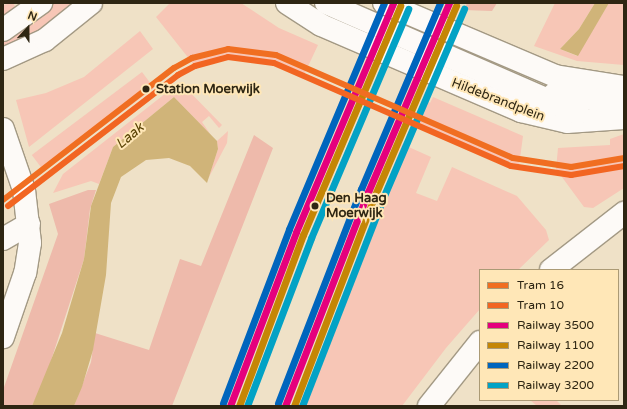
<!DOCTYPE html>
<html>
<head>
<meta charset="utf-8">
<style>
	body { margin:0 }
	#map { position:relative; width:627px; height:409px; overflow:hidden; background:#efe1c7; font-family:"Varela Round",sans-serif }
	div>[style] { position:absolute }
	.green>* { inset:0; background:#f7c6b6; transform-origin:0 0 }
	.forest>* { inset:0; background:#eebaab }
	.water>* { inset:0; background:#d0b479 }
	.roads { filter:drop-shadow(1px 0 #a39984) drop-shadow(-1px 0 #a39984) drop-shadow(0 1px #a39984) drop-shadow(0 -1px #a39984) }
	.minor>* { height:22px; margin:-11px; padding:0 11px; transform-origin:11px; border-radius:11px; background:#fdfaf7 }
	.major>* { height:22px; margin:-11px; padding:0 11px; transform-origin:11px; border-radius:11px; background:#fdfaf7 }
	.rail-1>* { height:7px; margin:-3.5px; padding:0 3.5px; transform-origin:3.5px; border-radius:3.5px; background:#e5007d }
	.rail-2>* { height:7px; margin:-3.5px; padding:0 3.5px; transform-origin:3.5px; border-radius:3.5px; background:#c58605 }
	.rail-3>* { height:7px; margin:-3.5px; padding:0 3.5px; transform-origin:3.5px; border-radius:3.5px; background:#0065bd }
	.rail-4>* { height:7px; margin:-3.5px; padding:0 3.5px; transform-origin:3.5px; border-radius:3.5px; background:#02a2c5 }
	.tram-1>* { height:6px; margin:-3px; padding:0 3px; transform-origin:3px; border-radius:3px; background:#f06e21 }
	.tram-2>* { height:6px; margin:-3px; padding:0 3px; transform-origin:3px; border-radius:3px; background:#f26522 }
	.dots>* { width:11px; height:11px; translate:-50% -50%; box-sizing:border-box; border:2px solid #ffe7b7; border-radius:50% }
	span { translate:-50% -50%; white-space:nowrap; text-align:center; line-height:1.15; -webkit-text-stroke:4px #ffe7b7; paint-order:stroke }
	.stop-label { font-size:13px; color:#2e2613; font-weight:700 }
	.left { translate:0 -50%; text-align:left }
	.street-label { font-size:13px; color:#2e2613 }
	.water-label { font-size:14px; color:#594204; font-style:italic }
	.frame { position:absolute; inset:0; border:4px solid #2e2613; pointer-events:none }
	.legend { position:absolute; left:479px; top:269px; width:140px; height:132px; box-sizing:border-box; background:#ffe7b7; border:1px solid #ab9a75; margin:0; padding:5px 7px; list-style:none; font-size:12px; color:#2e2613 }
	.legend li { display:flex; align-items:center; gap:8px; height:20px }
	.legend b { width:20px; border:1px solid #ab9a75 }
	.north { position:absolute; left:8px; top:8px; width:40px; height:40px; -webkit-text-stroke:3px #ffe7b7; paint-order:stroke; rotate:21deg; font-size:11px; font-weight:700; line-height:16px; text-align:center; color:#2e2613 }
	.north::after { content:''; display:block; margin:auto; width:14px; height:18px; background:#2e2613; clip-path:polygon(50% 0,100% 100%,50% 72%,0 100%) }
</style>
</head>
<body>
<div id="map">
	<div class="green">
		<div style="clip-path:polygon(13px 3px,16px 8px,3px 17px,3px 5px)"></div>
		<div style="clip-path:polygon(55px 3px,74px 3px,30px 38px,3px 49px,3px 41px)"></div>
		<div style="clip-path:polygon(170px 3px,241px 3px,279px 28px,318px 45px,304px 75px,269px 60px,244px 56px,216px 58px,194px 65px,156px 17px)"></div>
		<div style="clip-path:polygon(555px 3px,595px 3px,579px 29px,560px 49px,577px 56px,609px 3px,624px 3px,624px 65px,577px 61px,534px 46px)"></div>
		<div style="clip-path:polygon(140px 31px,153px 49px,29px 147px,16px 100px,46px 93px,84px 77px)"></div>
		<div style="left:142px;top:72px;width:20px;height:138px;rotate:53deg"></div>
		<div style="clip-path:polygon(180px 82px,222px 125px,219px 128px,209px 116px,202px 122px,211px 135px,174px 97px,113px 147px,99px 184px,91px 181px,53px 193px,63px 174px)"></div>
		<div style="clip-path:polygon(433px 97px,523px 136px,519px 166px,413px 122px,423px 99px,430px 103px)"></div>
		<div style="clip-path:polygon(228px 131px,227px 143px,208px 179px,218px 149px,217px 141px)"></div>
		<div style="clip-path:polygon(624px 134px,624px 188px,593px 208px,584px 207px,556px 169px,558px 148px,610px 145px,610px 139px)"></div>
		<div style="clip-path:polygon(402px 144px,431px 157px,416px 193px,437px 201px,452px 167px,517px 196px,546px 230px,549px 240px,518px 270px,480px 270px,480px 309px,446px 348px,402px 406px,300px 406px)"></div>
		<div style="clip-path:polygon(530px 400px,556px 400px,562px 406px,537px 406px)"></div>
	</div>
	<div class="forest">
		<div style="clip-path:polygon(467px 3px,497px 3px,492px 11px,464px 10px)"></div>
		<div style="clip-path:polygon(254px 135px,273px 148px,172px 406px,74px 406px,91px 362px,95px 333px,149px 350px,180px 259px,201px 266px)"></div>
		<div style="clip-path:polygon(88px 190px,96px 190px,90px 209px,84px 259px,45px 379px,32px 406px,3px 406px,3px 390px,58px 234px,49px 204px)"></div>
	</div>
	<div class="water">
		<div style="clip-path:polygon(595px 3px,609px 3px,578px 56px,560px 49px,579px 29px)"></div>
		<div style="clip-path:polygon(174px 97px,217px 141px,218px 149px,207px 183px,190px 166px,169px 158px,146px 160px,121px 177px,111px 203px,106px 275px,93px 350px,82px 387px,74px 406px,32px 406px,62px 333px,84px 259px,91px 206px,113px 147px)"></div>
	</div>
	<div class="roads">
		<div class="minor">
			<div style="left:3px;top:129px;width:65px;rotate:71deg"></div>
			<div style="left:24px;top:190px;width:53px;rotate:83.5deg"></div>
			<div style="left:30px;top:243px;width:30px;rotate:99deg"></div>
			<div style="left:25px;top:273px;width:68px;rotate:109deg"></div>
			<div style="left:3px;top:239px;width:30px;rotate:-30deg"></div>
			<div style="left:551px;top:270px;width:93px;rotate:-38deg"></div>
			<div style="left:429px;top:406px;width:82px;rotate:-51.4deg"></div>
		</div>
		<div class="major">
			<div style="left:287px;top:3px;width:40px;rotate:32.9deg"></div>
			<div style="left:321px;top:25px;width:218px;rotate:23.3deg"></div>
			<div style="left:521px;top:111px;width:47px;rotate:13.4deg"></div>
			<div style="left:567px;top:122px;width:57px;rotate:-4deg"></div>
			<div style="left:326px;top:3px;width:275px;rotate:23.6deg"></div>
			<div style="left:384px;top:3px;width:186px;rotate:23.1deg"></div>
			<div style="left:555px;top:76px;width:70px;rotate:9.1deg"></div>
			<div style="left:3px;top:30px;width:47px;rotate:-35.4deg"></div>
			<div style="left:3px;top:59px;width:46px;rotate:-24.3deg"></div>
			<div style="left:45px;top:40px;width:59px;rotate:-38.8deg"></div>
			<div style="left:554px;top:94px;width:44px;rotate:7.8deg"></div>
			<div style="left:598px;top:100px;width:26px"></div>
		</div>
	</div>
	<div class="rail-1">
		<div style="left:230px;top:406px;width:186px;rotate:-69.2deg"></div>
		<div style="left:296px;top:232px;width:249px;rotate:-67deg"></div>
		<div style="left:285px;top:406px;width:230px;rotate:-68.8deg"></div>
		<div style="left:368px;top:192px;width:206px;rotate:-66.8deg"></div>
	</div>
	<div class="rail-2">
		<div style="left:239px;top:406px;width:183px;rotate:-69.5deg"></div>
		<div style="left:303px;top:235px;width:249px;rotate:-67deg"></div>
		<div style="left:294px;top:406px;width:226px;rotate:-69deg"></div>
		<div style="left:375px;top:195px;width:206px;rotate:-66.8deg"></div>
	</div>
	<div class="rail-3">
		<div style="left:223px;top:403px;width:186px;rotate:-69.2deg"></div>
		<div style="left:289px;top:229px;width:245px;rotate:-67.2deg"></div>
		<div style="left:278px;top:403px;width:230px;rotate:-68.8deg"></div>
		<div style="left:361px;top:189px;width:202px;rotate:-67deg"></div>
	</div>
	<div class="rail-4">
		<div style="left:247px;top:406px;width:180px;rotate:-69.1deg"></div>
		<div style="left:311px;top:238px;width:249px;rotate:-67deg"></div>
		<div style="left:302px;top:406px;width:223px;rotate:-68.7deg"></div>
		<div style="left:383px;top:198px;width:206px;rotate:-66.8deg"></div>
	</div>
	<div class="tram-1">
		<div style="left:3px;top:200px;width:216px;rotate:-37.7deg"></div>
		<div style="left:174px;top:68px;width:21px;rotate:-29deg"></div>
		<div style="left:192px;top:58px;width:37px;rotate:-14deg"></div>
		<div style="left:228px;top:49px;width:48px;rotate:7.1deg"></div>
		<div style="left:276px;top:55px;width:258px;rotate:23.5deg"></div>
		<div style="left:513px;top:158px;width:59px;rotate:8.8deg"></div>
		<div style="left:571px;top:167px;width:54px;rotate:-9.6deg"></div>
	</div>
	<div class="tram-2">
		<div style="left:8px;top:206px;width:215px;rotate:-37.6deg"></div>
		<div style="left:178px;top:75px;width:19px;rotate:-28deg"></div>
		<div style="left:195px;top:66px;width:34px;rotate:-15deg"></div>
		<div style="left:228px;top:57px;width:46px;rotate:7.4deg"></div>
		<div style="left:274px;top:63px;width:258px;rotate:23.5deg"></div>
		<div style="left:511px;top:166px;width:61px;rotate:8.5deg"></div>
		<div style="left:571px;top:175px;width:54px;rotate:-9.6deg"></div>
	</div>
	<div class="dots">
		<div style="left:146px;top:89px;background:#2e2613"></div>
		<div style="left:315px;top:206px;background:#2e2613"></div>
	</div>
	<div class="stop-label">
		<span class="left" style="left:156px;top:89px">Station Moerwijk</span>
		<span class="left" style="left:326px;top:206px">Den Haag<br>Moerwijk</span>
	</div>
	<div class="street-label">
		<span style="left:498px;top:100px;rotate:21deg">Hildebrandplein</span>
	</div>
	<div class="water-label">
		<span style="left:130px;top:136px;rotate:-40deg">Laak</span>
	</div>
	<div class="frame"></div>
	<ul class="legend">
	<li><b style="height:5px;background:#f06e21"></b>Tram 16</li>
	<li><b style="height:5px;background:#f26522"></b>Tram 10</li>
	<li><b style="height:5px;background:#e5007d"></b>Railway 3500</li>
	<li><b style="height:5px;background:#c58605"></b>Railway 1100</li>
	<li><b style="height:5px;background:#0065bd"></b>Railway 2200</li>
	<li><b style="height:5px;background:#02a2c5"></b>Railway 3200</li>
	</ul>
	<div class="north">N</div>
</div>
</body>
</html>
